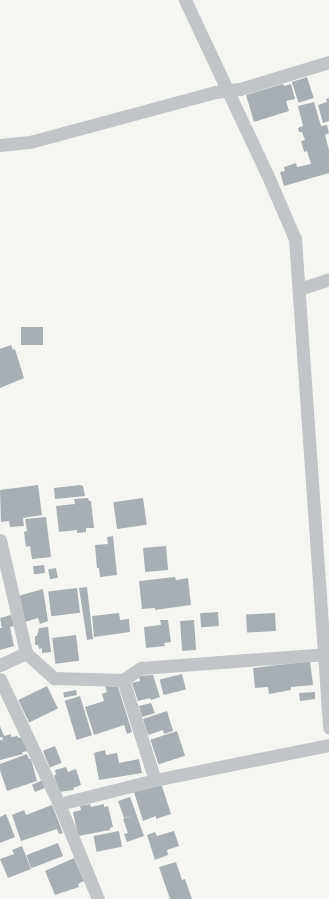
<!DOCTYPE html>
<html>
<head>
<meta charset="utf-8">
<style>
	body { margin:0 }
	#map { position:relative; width:329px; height:899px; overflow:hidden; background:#f5f6f2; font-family:"Sofia Sans Condensed",sans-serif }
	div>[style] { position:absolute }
	.building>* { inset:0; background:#a7afb4; transform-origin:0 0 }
	.street>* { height:13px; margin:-6.5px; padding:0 6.5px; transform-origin:6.5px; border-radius:6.5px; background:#c1c5c8 }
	span { translate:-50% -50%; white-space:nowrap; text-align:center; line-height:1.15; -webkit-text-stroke:4px #fff; paint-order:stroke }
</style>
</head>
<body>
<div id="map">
	<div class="building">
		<div style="left:307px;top:77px;width:22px;height:16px;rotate:72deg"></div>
		<div style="clip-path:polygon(283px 84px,284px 86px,291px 84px,295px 99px,286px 101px,289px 111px,254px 122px,246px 95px)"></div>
		<div style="clip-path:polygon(329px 98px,329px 121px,323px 123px,318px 105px,327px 102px,326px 99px)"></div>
		<div style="clip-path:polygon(314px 102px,321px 126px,327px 125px,329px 133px,325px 135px,329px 150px,329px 173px,284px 186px,280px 172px,285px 171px,284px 167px,296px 163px,297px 167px,311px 164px,307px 151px,304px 152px,301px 141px,305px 140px,302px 132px,299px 132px,298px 128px,303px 126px,298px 106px)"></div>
		<div style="left:21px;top:327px;width:22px;height:18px"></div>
		<div style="clip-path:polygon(11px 345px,13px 350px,15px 349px,24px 378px,0 388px,0 349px)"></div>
		<div style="clip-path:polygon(38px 485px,42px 515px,23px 518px,24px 526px,10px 527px,9px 521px,1px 522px,0 490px)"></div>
		<div style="clip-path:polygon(80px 485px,83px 486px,85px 496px,55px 499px,54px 488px)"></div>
		<div style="clip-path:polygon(88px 498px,89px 501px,91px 501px,94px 528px,86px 528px,86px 532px,77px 533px,77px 530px,59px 532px,56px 506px,75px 504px,74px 499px)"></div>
		<div style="left:143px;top:498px;width:27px;height:30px;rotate:82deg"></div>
		<div style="clip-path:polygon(46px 517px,51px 557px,32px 559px,30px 546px,26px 547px,24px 532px,27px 531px,25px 519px)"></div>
		<div style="clip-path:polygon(113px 536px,117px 575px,100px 577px,99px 568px,97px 568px,95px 545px,108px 544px,107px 537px)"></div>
		<div style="left:166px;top:546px;width:24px;height:23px;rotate:85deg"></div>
		<div style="left:44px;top:565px;width:8px;height:11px;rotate:83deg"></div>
		<div style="left:56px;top:568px;width:10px;height:8px;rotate:79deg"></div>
		<div style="clip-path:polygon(175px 577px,176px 580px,188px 578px,191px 605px,155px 610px,155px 608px,142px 609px,139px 581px)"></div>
		<div style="clip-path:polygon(87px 587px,93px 639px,87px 640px,79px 588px)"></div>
		<div style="left:77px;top:588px;width:25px;height:29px;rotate:83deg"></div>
		<div style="clip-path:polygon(43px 589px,48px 621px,40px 624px,38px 618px,25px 622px,18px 596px)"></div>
		<div style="left:218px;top:612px;width:14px;height:18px;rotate:86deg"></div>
		<div style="clip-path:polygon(119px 613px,120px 620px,129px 619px,130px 632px,94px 637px,92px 616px)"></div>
		<div style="left:275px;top:613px;width:18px;height:29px;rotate:87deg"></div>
		<div style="clip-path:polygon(11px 615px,14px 626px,10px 627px,14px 646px,0 650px,0 628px,2px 628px,0 618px)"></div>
		<div style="clip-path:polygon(160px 620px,168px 620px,171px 642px,164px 643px,165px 646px,146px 648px,144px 627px,161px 625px)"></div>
		<div style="left:194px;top:620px;width:30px;height:14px;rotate:86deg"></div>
		<div style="clip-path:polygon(48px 627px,51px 652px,42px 653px,42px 648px,39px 649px,38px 645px,35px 645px,35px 636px,37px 636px,39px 628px)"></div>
		<div style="left:76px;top:635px;width:26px;height:24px;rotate:83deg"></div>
		<div style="clip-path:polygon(310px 661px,313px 685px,291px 687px,291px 690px,269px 694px,268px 687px,255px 688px,253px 668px)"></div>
		<div style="left:182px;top:674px;width:16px;height:23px;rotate:76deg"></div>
		<div style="clip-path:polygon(153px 675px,160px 697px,151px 700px,150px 698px,138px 701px,132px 683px,140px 681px,139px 676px)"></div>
		<div style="left:47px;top:686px;width:25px;height:32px;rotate:64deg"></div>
		<div style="clip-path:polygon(105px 686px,118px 687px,132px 732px,127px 734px,124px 725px,94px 735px,85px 707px,104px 701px,102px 694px,107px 692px)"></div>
		<div style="left:76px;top:690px;width:5px;height:13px;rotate:79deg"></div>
		<div style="clip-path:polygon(315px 692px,315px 699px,300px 701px,299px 693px)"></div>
		<div style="left:80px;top:696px;width:41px;height:16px;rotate:73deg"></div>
		<div style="clip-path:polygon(151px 703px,155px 713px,142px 717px,139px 706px)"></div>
		<div style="clip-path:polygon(167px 711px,173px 731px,164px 734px,163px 730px,148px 735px,143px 719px)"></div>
		<div style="clip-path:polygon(0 726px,4px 736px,11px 734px,11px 737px,18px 736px,18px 738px,22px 737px,29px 751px,22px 752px,23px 754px,0 760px,0 740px,3px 740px,2px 737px,0 737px)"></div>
		<div style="left:177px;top:731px;width:26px;height:28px;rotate:72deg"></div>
		<div style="left:55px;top:746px;width:18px;height:13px;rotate:68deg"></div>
		<div style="clip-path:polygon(105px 750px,106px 755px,117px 753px,119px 763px,139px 759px,142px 773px,99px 780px,94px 753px)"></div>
		<div style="clip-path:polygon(27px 754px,29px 759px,31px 759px,37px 781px,7px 791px,0 770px,0 764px)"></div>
		<div style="clip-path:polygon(66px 767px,68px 772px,76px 769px,81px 785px,73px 788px,74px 790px,59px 792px,54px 775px,56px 775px,55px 770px)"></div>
		<div style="left:43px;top:780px;width:8px;height:12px;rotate:67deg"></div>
		<div style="clip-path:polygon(161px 783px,171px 814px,156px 819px,156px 816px,143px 821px,134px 792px)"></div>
		<div style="clip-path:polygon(130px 797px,144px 836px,127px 842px,124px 834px,128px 833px,123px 819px,133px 815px,124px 818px,118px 801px)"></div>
		<div style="clip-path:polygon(90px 804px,91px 807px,104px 804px,104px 807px,108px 806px,113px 827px,110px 828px,110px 830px,78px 836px,73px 812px,81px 810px,80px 806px)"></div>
		<div style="clip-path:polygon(52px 805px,63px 833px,59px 834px,57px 829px,21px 841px,12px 815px,24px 810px,26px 815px)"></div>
		<div style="clip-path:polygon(6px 814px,15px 837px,0 843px,0 817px)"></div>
		<div style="left:119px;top:831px;width:16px;height:26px;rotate:79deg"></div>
		<div style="clip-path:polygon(174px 831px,179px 846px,167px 850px,168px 855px,155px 860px,147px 835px,155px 832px,157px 836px)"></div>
		<div style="left:58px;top:843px;width:14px;height:34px;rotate:69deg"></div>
		<div style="clip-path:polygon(22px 846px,31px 869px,8px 878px,0 859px,14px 854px,12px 850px)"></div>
		<div style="clip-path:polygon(74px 858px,84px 881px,78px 884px,79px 887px,55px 895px,45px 871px)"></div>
		<div style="clip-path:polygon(176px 862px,182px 880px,185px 879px,192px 899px,170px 899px,159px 867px)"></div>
	</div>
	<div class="street">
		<div style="left:185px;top:0;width:192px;rotate:64.8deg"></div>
		<div style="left:267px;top:174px;width:71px;rotate:66.7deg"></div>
		<div style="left:295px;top:239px;width:490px;rotate:86deg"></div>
		<div style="left:0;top:145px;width:30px;rotate:-6deg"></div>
		<div style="left:30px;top:142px;width:192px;rotate:-15.1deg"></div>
		<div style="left:215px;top:92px;width:25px;rotate:-7deg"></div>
		<div style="left:240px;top:89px;width:93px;rotate:-16.9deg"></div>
		<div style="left:299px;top:289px;width:32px;rotate:-18deg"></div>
		<div style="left:0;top:540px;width:116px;rotate:77deg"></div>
		<div style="left:26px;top:653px;width:38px;rotate:42deg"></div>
		<div style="left:54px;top:678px;width:69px;rotate:1.7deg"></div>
		<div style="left:123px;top:680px;width:22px;rotate:-34deg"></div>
		<div style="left:141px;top:668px;width:189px;rotate:-4.3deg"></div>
		<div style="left:0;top:665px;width:29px;rotate:-25deg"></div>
		<div style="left:0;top:679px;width:138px;rotate:64.7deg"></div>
		<div style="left:59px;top:804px;width:103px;rotate:67.7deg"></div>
		<div style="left:123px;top:680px;width:105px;rotate:72.3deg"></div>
		<div style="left:155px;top:780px;width:177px;rotate:-11.4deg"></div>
		<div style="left:59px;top:804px;width:99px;rotate:-14deg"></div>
	</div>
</div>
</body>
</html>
